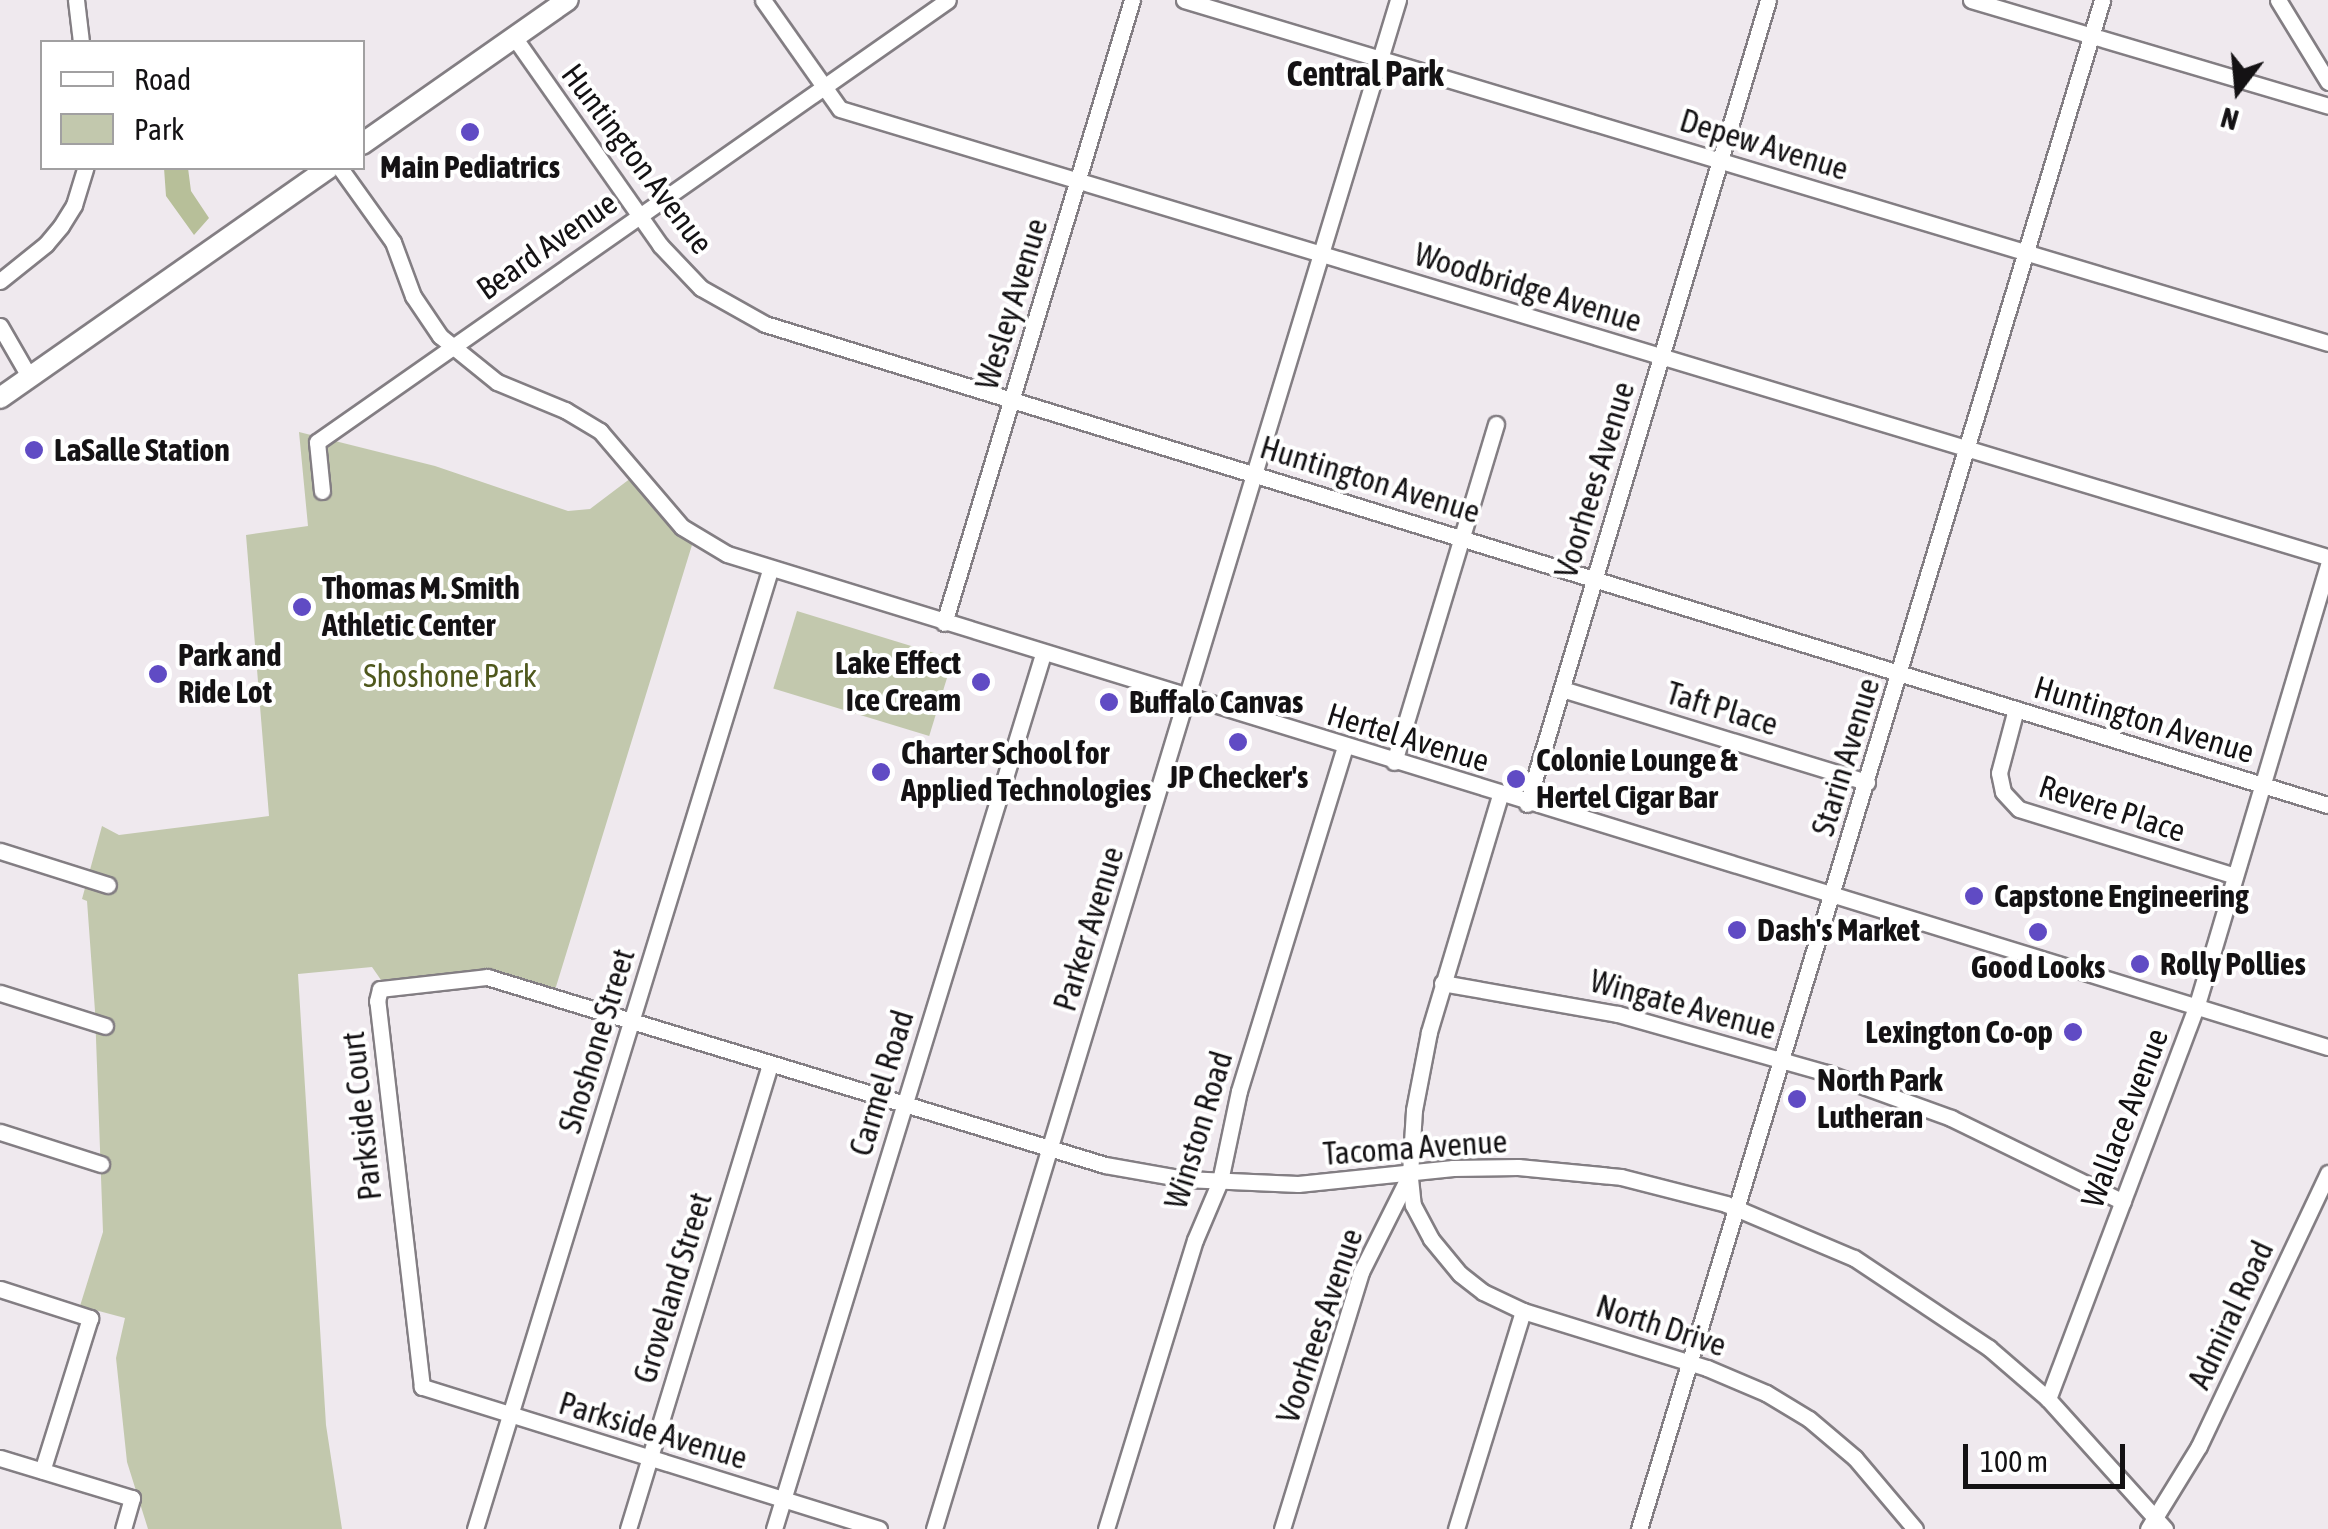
<!DOCTYPE html>
<html>
<head>
<meta charset="utf-8">
<style>
	body { margin:0 }
	#map { position:relative; width:2328px; height:1529px; overflow:hidden; background:#efe9ee; font-family:"Asap Condensed",sans-serif }
	div>[style] { position:absolute }
	.green>* { inset:0; background:#c2c8ad; transform-origin:0 0 }
	.forest>* { inset:0; background:#b7bf99 }
	.roads { filter:drop-shadow(2px 0 #837e83) drop-shadow(-2px 0 #837e83) drop-shadow(0 2px #837e83) drop-shadow(0 -2px #837e83) }
	.minor>* { height:15px; margin:-7.5px; padding:0 7.5px; transform-origin:7.5px; border-radius:7.5px; background:#fff }
	.major>* { height:20px; margin:-10px; padding:0 10px; transform-origin:10px; border-radius:10px; background:#fff }
	.dots>* { width:28px; height:28px; translate:-50% -50%; box-sizing:border-box; border:5px solid #fff; border-radius:50% }
	span { translate:-50% -50%; white-space:nowrap; text-align:center; line-height:1.15; -webkit-text-stroke:8px #fff; paint-order:stroke }
	.street-label { font-size:32px; color:#141214 }
	.poi-label { font-size:32px; color:#141214; font-weight:700 }
	.left { translate:0 -50%; text-align:left }
	.right { translate:-100% -50%; text-align:right }
	.park-label { font-size:32px; color:#4f581d }
	.neighbourhood-label { font-size:35px; color:#141214; font-weight:700 }
	.legend { position:absolute; left:40px; top:40px; width:325px; height:130px; box-sizing:border-box; background:#fff; border:2px solid #a1a0a1; margin:0; padding:12px 18px; list-style:none; font-size:30px; color:#141214 }
	.legend li { display:flex; align-items:center; gap:20px; height:50px }
	.legend b { width:50px; border:2px solid #a1a0a1 }
	.north { position:absolute; left:2188px; top:40px; width:100px; height:100px; -webkit-text-stroke:8px #fff; paint-order:stroke; rotate:196deg; font-size:28px; font-weight:700; line-height:40px; text-align:center; color:#141214 }
	.north::after { content:''; display:block; margin:auto; width:35px; height:45px; background:#141214; clip-path:polygon(50% 0,100% 100%,50% 72%,0 100%) }
	.scale { position:absolute; left:1963px; top:1444px; width:162px; height:45px; box-sizing:border-box; border:5px solid #141214; border-top:0; padding-left:12px; font-size:30px; line-height:35px; white-space:nowrap; color:#141214; -webkit-text-stroke:8px #fff; paint-order:stroke }
</style>
</head>
<body>
<div id="map">
	<div class="green">
		<div style="clip-path:polygon(299px 432px,435px 466px,568px 511px,590px 509px,631px 478px,657px 513px,692px 545px,555px 990px,487px 969px,381px 980px,372px 967px,298px 974px,326px 1425px,342px 1529px,148px 1529px,127px 1462px,116px 1358px,125px 1318px,80px 1306px,103px 1232px,95px 1011px,87px 901px,82px 899px,102px 826px,119px 835px,269px 816px,246px 535px,308px 526px)"></div>
		<div style="left:797px;top:611px;width:163px;height:81px;rotate:17deg"></div>
	</div>
	<div class="forest">
		<div style="clip-path:polygon(164px 168px,188px 168px,191px 191px,209px 218px,194px 235px,166px 196px)"></div>
	</div>
	<div class="roads">
		<div class="minor">
			<div style="left:76px;top:0;width:42px;rotate:83.2deg"></div>
			<div style="left:763px;top:0;width:133px;rotate:54.8deg"></div>
			<div style="left:840px;top:109px;width:1554px;rotate:16.76deg"></div>
			<div style="left:1184px;top:0;width:1194px;rotate:16.69deg"></div>
			<div style="left:1971px;top:0;width:372px;rotate:16.5deg"></div>
			<div style="left:2278px;top:0;width:96px;rotate:58.6deg"></div>
			<div style="left:514px;top:37px;width:254px;rotate:54.9deg"></div>
			<div style="left:660px;top:245px;width:59px;rotate:46.4deg"></div>
			<div style="left:701px;top:288px;width:73px;rotate:29.4deg"></div>
			<div style="left:765px;top:324px;width:1635px;rotate:17.11deg"></div>
			<div style="left:340px;top:168px;width:91px;rotate:54.4deg"></div>
			<div style="left:393px;top:242px;width:58px;rotate:69.7deg"></div>
			<div style="left:413px;top:296px;width:48px;rotate:56deg"></div>
			<div style="left:440px;top:336px;width:73px;rotate:38.9deg"></div>
			<div style="left:497px;top:382px;width:74px;rotate:22.4deg"></div>
			<div style="left:565px;top:410px;width:41px;rotate:31deg"></div>
			<div style="left:600px;top:431px;width:126px;rotate:49.5deg"></div>
			<div style="left:682px;top:527px;width:52px;rotate:31deg"></div>
			<div style="left:727px;top:554px;width:1675px;rotate:17.12deg"></div>
			<div style="left:0;top:281px;width:59px;rotate:-38.8deg"></div>
			<div style="left:46px;top:244px;width:23px;rotate:-50deg"></div>
			<div style="left:61px;top:226px;width:25px;rotate:-58deg"></div>
			<div style="left:74px;top:205px;width:39px;rotate:-73deg"></div>
			<div style="left:0;top:326px;width:60px;rotate:60deg"></div>
			<div style="left:322px;top:491px;width:49px;rotate:-95.8deg"></div>
			<div style="left:317px;top:442px;width:770px;rotate:-35.01deg"></div>
			<div style="left:944px;top:623px;width:651px;rotate:-73.21deg"></div>
			<div style="left:1562px;top:689px;width:319px;rotate:17deg"></div>
			<div style="left:2016px;top:709px;width:66px;rotate:104.9deg"></div>
			<div style="left:1999px;top:773px;width:19px;rotate:78deg"></div>
			<div style="left:2003px;top:792px;width:23px;rotate:47deg"></div>
			<div style="left:2019px;top:809px;width:226px;rotate:17.2deg"></div>
			<div style="left:1394px;top:762px;width:353px;rotate:-73.2deg"></div>
			<div style="left:1527px;top:804px;width:839px;rotate:-73.31deg"></div>
			<div style="left:0;top:851px;width:113px;rotate:17.5deg"></div>
			<div style="left:1442px;top:983px;width:179px;rotate:10deg"></div>
			<div style="left:1618px;top:1014px;width:217px;rotate:15.8deg"></div>
			<div style="left:1827px;top:1073px;width:132px;rotate:19.9deg"></div>
			<div style="left:1951px;top:1118px;width:191px;rotate:26deg"></div>
			<div style="left:0;top:993px;width:110px;rotate:17.4deg"></div>
			<div style="left:0;top:1132px;width:106px;rotate:17.6deg"></div>
			<div style="left:1410px;top:1178px;width:27px;rotate:84deg"></div>
			<div style="left:1413px;top:1205px;width:38px;rotate:62deg"></div>
			<div style="left:1431px;top:1239px;width:45px;rotate:50.4deg"></div>
			<div style="left:1460px;top:1274px;width:29px;rotate:38deg"></div>
			<div style="left:1483px;top:1292px;width:44px;rotate:25.4deg"></div>
			<div style="left:1523px;top:1311px;width:193px;rotate:17.2deg"></div>
			<div style="left:1707px;top:1368px;width:64px;rotate:23deg"></div>
			<div style="left:1766px;top:1393px;width:50px;rotate:31.2deg"></div>
			<div style="left:1809px;top:1419px;width:60px;rotate:40.3deg"></div>
			<div style="left:1855px;top:1458px;width:93px;rotate:49.8deg"></div>
			<div style="left:0;top:1289px;width:95px;rotate:17.9deg"></div>
			<div style="left:90px;top:1318px;width:160px;rotate:107.4deg"></div>
			<div style="left:2048px;top:1399px;width:418px;rotate:-69.3deg"></div>
			<div style="left:2196px;top:1008px;width:462px;rotate:-73.4deg"></div>
			<div style="left:0;top:1458px;width:138px;rotate:16.9deg"></div>
			<div style="left:132px;top:1498px;width:32px;rotate:106deg"></div>
			<div style="left:475px;top:1529px;width:1003px;rotate:-72.9deg"></div>
			<div style="left:628px;top:1529px;width:486px;rotate:-73deg"></div>
			<div style="left:774px;top:1529px;width:915px;rotate:-72.91deg"></div>
			<div style="left:879px;top:1529px;width:479px;rotate:-162.7deg"></div>
			<div style="left:422px;top:1387px;width:389px;rotate:-96.6deg"></div>
			<div style="left:377px;top:1001px;width:12px;rotate:-76deg"></div>
			<div style="left:380px;top:989px;width:108px;rotate:-6.4deg"></div>
			<div style="left:487px;top:977px;width:646px;rotate:16.92deg"></div>
			<div style="left:1105px;top:1165px;width:80px;rotate:10deg"></div>
			<div style="left:1184px;top:1179px;width:114px;rotate:2.5deg"></div>
			<div style="left:1298px;top:1184px;width:156px;rotate:-5.9deg"></div>
			<div style="left:1453px;top:1168px;width:65px;rotate:-0.9deg"></div>
			<div style="left:1518px;top:1167px;width:103px;rotate:5.5deg"></div>
			<div style="left:1621px;top:1177px;width:108px;rotate:14.4deg"></div>
			<div style="left:1726px;top:1204px;width:139px;rotate:22.9deg"></div>
			<div style="left:1854px;top:1258px;width:162px;rotate:33.7deg"></div>
			<div style="left:1989px;top:1348px;width:78px;rotate:40.8deg"></div>
			<div style="left:2048px;top:1399px;width:175px;rotate:48deg"></div>
			<div style="left:934px;top:1529px;width:1598px;rotate:-73.12deg"></div>
			<div style="left:1106px;top:1529px;width:302px;rotate:-72.9deg"></div>
			<div style="left:1195px;top:1240px;width:64px;rotate:-67deg"></div>
			<div style="left:1220px;top:1181px;width:92px;rotate:-78.1deg"></div>
			<div style="left:1239px;top:1091px;width:360px;rotate:-72.9deg"></div>
			<div style="left:1282px;top:1529px;width:269px;rotate:-72.9deg"></div>
			<div style="left:1361px;top:1272px;width:110px;rotate:-63.4deg"></div>
			<div style="left:1410px;top:1174px;width:64px;rotate:-86.4deg"></div>
			<div style="left:1414px;top:1110px;width:79px;rotate:-79.1deg"></div>
			<div style="left:1429px;top:1032px;width:247px;rotate:-73.3deg"></div>
			<div style="left:1456px;top:1529px;width:228px;rotate:-72.9deg"></div>
			<div style="left:1639px;top:1529px;width:1598px;rotate:-73.15deg"></div>
			<div style="left:2148px;top:1529px;width:97px;rotate:-58.4deg"></div>
			<div style="left:2199px;top:1446px;width:302px;rotate:-64.7deg"></div>
		</div>
		<div class="major">
			<div style="left:362px;top:144px;width:251px;rotate:-35deg"></div>
			<div style="left:0;top:398px;width:401px;rotate:-35deg"></div>
		</div>
	</div>
	<div class="dots">
		<div style="left:470px;top:132px;background:#604bc4"></div>
		<div style="left:34px;top:450px;background:#604bc4"></div>
		<div style="left:302px;top:607px;background:#604bc4"></div>
		<div style="left:158px;top:674px;background:#604bc4"></div>
		<div style="left:981px;top:682px;background:#604bc4"></div>
		<div style="left:1109px;top:702px;background:#604bc4"></div>
		<div style="left:1238px;top:742px;background:#604bc4"></div>
		<div style="left:881px;top:772px;background:#604bc4"></div>
		<div style="left:1516px;top:779px;background:#604bc4"></div>
		<div style="left:1974px;top:896px;background:#604bc4"></div>
		<div style="left:1737px;top:930px;background:#604bc4"></div>
		<div style="left:2038px;top:932px;background:#604bc4"></div>
		<div style="left:2140px;top:964px;background:#604bc4"></div>
		<div style="left:2073px;top:1032px;background:#604bc4"></div>
		<div style="left:1797px;top:1099px;background:#604bc4"></div>
	</div>
	<div class="street-label">
		<span style="left:1764px;top:145px;rotate:17deg">Depew Avenue</span>
		<span style="left:637px;top:159px;rotate:53deg">Huntington Avenue</span>
		<span style="left:547px;top:246px;rotate:-35deg">Beard Avenue</span>
		<span style="left:1528px;top:288px;rotate:17deg">Woodbridge Avenue</span>
		<span style="left:1012px;top:304px;rotate:-73deg">Wesley Avenue</span>
		<span style="left:1370px;top:480px;rotate:17deg">Huntington Avenue</span>
		<span style="left:1595px;top:480px;rotate:-73deg">Voorhees Avenue</span>
		<span style="left:1722px;top:709px;rotate:17deg">Taft Place</span>
		<span style="left:2144px;top:720px;rotate:17deg">Huntington Avenue</span>
		<span style="left:1408px;top:738px;rotate:17deg">Hertel Avenue</span>
		<span style="left:1846px;top:757px;rotate:-73deg">Starin Avenue</span>
		<span style="left:2112px;top:809px;rotate:18deg">Revere Place</span>
		<span style="left:1089px;top:929px;rotate:-73deg">Parker Avenue</span>
		<span style="left:1683px;top:1005px;rotate:15deg">Wingate Avenue</span>
		<span style="left:597px;top:1041px;rotate:-73deg">Shoshone Street</span>
		<span style="left:882px;top:1083px;rotate:-73deg">Carmel Road</span>
		<span style="left:362px;top:1116px;rotate:-96deg">Parkside Court</span>
		<span style="left:2125px;top:1118px;rotate:-69deg">Wallace Avenue</span>
		<span style="left:1199px;top:1130px;rotate:-73deg">Winston Road</span>
		<span style="left:1415px;top:1148px;rotate:-4deg">Tacoma Avenue</span>
		<span style="left:673px;top:1288px;rotate:-73deg">Groveland Street</span>
		<span style="left:2231px;top:1315px;rotate:-65deg">Admiral Road</span>
		<span style="left:1320px;top:1326px;rotate:-71deg">Voorhees Avenue</span>
		<span style="left:1661px;top:1326px;rotate:18deg">North Drive</span>
		<span style="left:653px;top:1431px;rotate:17deg">Parkside Avenue</span>
	</div>
	<div class="poi-label">
		<span style="left:470px;top:167px">Main Pediatrics</span>
		<span class="left" style="left:54px;top:450px">LaSalle Station</span>
		<span class="left" style="left:322px;top:607px">Thomas M. Smith<br>Athletic Center</span>
		<span class="left" style="left:178px;top:674px">Park and<br>Ride Lot</span>
		<span class="right" style="left:961px;top:682px">Lake Effect<br>Ice Cream</span>
		<span class="left" style="left:1129px;top:702px">Buffalo Canvas</span>
		<span class="left" style="left:901px;top:772px">Charter School for<br>Applied Technologies</span>
		<span class="left" style="left:1536px;top:779px">Colonie Lounge &amp;<br>Hertel Cigar Bar</span>
		<span style="left:1238px;top:777px">JP Checker's</span>
		<span class="left" style="left:1994px;top:896px">Capstone Engineering</span>
		<span class="left" style="left:1757px;top:930px">Dash's Market</span>
		<span class="left" style="left:2160px;top:964px">Rolly Pollies</span>
		<span style="left:2038px;top:967px">Good Looks</span>
		<span class="right" style="left:2053px;top:1032px">Lexington Co-op</span>
		<span class="left" style="left:1817px;top:1099px">North Park<br>Lutheran</span>
	</div>
	<div class="park-label">
		<span style="left:450px;top:676px">Shoshone Park</span>
	</div>
	<div class="neighbourhood-label">
		<span style="left:1365px;top:73px">Central Park</span>
	</div>
	<ul class="legend">
	<li><b style="height:12px;background:#fff"></b>Road</li>
	<li><b style="height:28px;background:#c2c8ad"></b>Park</li>
	</ul>
	<div class="north">N</div>
	<div class="scale">100 m</div>
</div>
</body>
</html>
